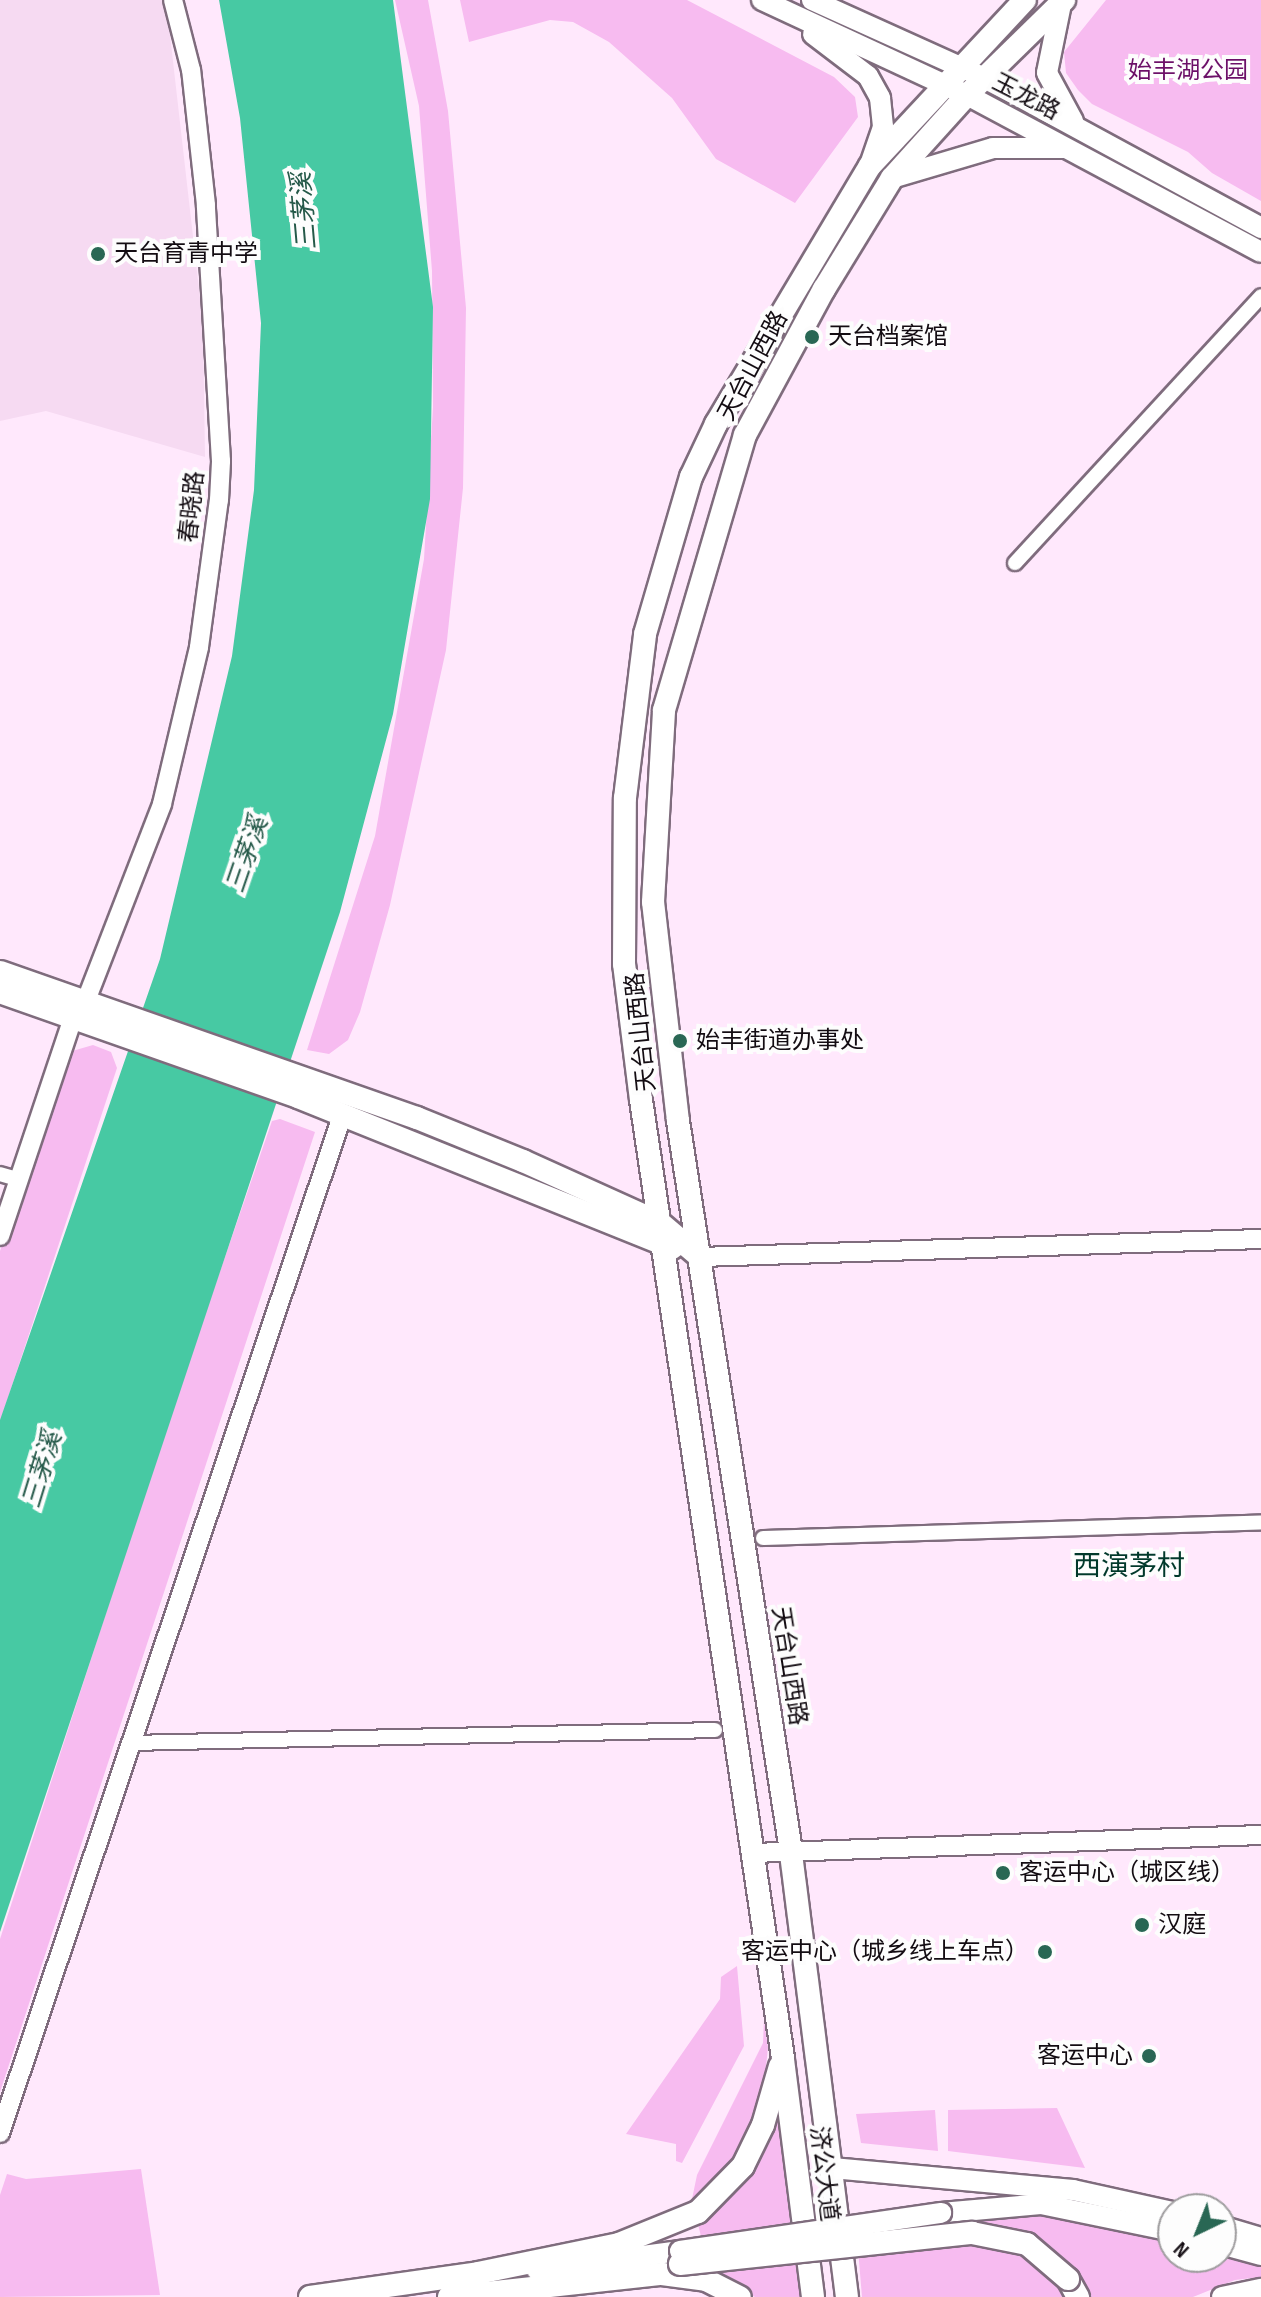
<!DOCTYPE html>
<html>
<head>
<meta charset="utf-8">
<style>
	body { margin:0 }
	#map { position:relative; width:1261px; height:2297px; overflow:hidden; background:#ffe8fc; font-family:"Sofia Sans Condensed","Noto Sans SC",sans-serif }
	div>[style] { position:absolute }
	.built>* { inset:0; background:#f6daf2 }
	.green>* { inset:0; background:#f7bbf0 }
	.water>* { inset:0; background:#47c9a3 }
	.roads { filter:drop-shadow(2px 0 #7f6c7d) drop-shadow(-2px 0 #7f6c7d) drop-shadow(0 2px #7f6c7d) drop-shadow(0 -2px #7f6c7d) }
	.minor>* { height:14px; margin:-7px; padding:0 7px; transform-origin:7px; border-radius:7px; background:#fff }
	.tertiary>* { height:18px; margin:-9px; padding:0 9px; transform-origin:9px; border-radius:9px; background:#fff }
	.secondary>* { height:20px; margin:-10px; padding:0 10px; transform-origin:10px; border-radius:10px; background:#fff }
	.primary>* { height:22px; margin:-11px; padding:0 11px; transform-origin:11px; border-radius:11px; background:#fff }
	.bridges { filter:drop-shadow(2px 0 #7f6c7d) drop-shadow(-2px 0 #7f6c7d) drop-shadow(0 2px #7f6c7d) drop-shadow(0 -2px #7f6c7d) }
	.secondary-bridge>* { height:20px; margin:-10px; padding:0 10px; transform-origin:10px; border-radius:10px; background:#fff }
	.primary-bridge>* { height:22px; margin:-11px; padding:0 11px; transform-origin:11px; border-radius:11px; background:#fff }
	.dots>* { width:22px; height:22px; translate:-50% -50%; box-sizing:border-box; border:4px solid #fdfdfd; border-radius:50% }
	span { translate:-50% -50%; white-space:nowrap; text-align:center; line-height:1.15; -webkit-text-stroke:8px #fdfdfd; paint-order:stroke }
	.park-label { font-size:24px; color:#6c1068 }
	.street-label { font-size:24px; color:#130c12 }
	.poi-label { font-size:24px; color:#130c12 }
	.left { translate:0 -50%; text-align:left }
	.right { translate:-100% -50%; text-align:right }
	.water-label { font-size:26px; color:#255949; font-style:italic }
	.quarter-label { font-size:28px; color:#01392b }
	.north { position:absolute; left:1157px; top:2193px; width:80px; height:80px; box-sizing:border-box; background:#fdfdfd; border:2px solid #9f9d9f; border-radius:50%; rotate:223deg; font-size:22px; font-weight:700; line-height:32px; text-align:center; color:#130c12 }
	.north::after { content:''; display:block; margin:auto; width:28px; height:36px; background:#296754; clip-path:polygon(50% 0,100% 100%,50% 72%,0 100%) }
</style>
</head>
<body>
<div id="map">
	<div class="built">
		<div style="clip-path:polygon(0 0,166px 0,203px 324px,205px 457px,46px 411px,0 421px)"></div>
	</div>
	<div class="green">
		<div style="clip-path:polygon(395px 0,428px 0,448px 111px,466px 308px,463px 488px,446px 650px,390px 905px,360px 1012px,348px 1040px,329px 1054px,307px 1050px,375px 836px,424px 559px,433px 407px,432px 271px,419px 106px)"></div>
		<div style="clip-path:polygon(460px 0,687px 0,834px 77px,855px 97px,858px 117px,795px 203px,716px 159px,672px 98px,609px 42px,573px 22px,550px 20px,469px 42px)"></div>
		<div style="clip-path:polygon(1106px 0,1261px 0,1261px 201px,1212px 173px,1188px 152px,1092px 104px,1078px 90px,1066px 73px,1064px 52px)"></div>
		<div style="clip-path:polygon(93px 1045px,111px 1052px,117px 1068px,0 1422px,0 1251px,69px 1052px)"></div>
		<div style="clip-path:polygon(280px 1119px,315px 1132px,0 2092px,0 1939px,172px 1410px,272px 1121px)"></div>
		<div style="clip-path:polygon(737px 1966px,744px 2046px,682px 2163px,676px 2161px,676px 2144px,626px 2134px,720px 1999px,721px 1977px)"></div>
		<div style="clip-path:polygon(764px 2020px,768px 2047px,763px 2097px,746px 2151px,700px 2200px,692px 2199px,697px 2175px,763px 2043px)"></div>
		<div style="clip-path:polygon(778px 2104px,803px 2297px,755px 2297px,710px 2274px,698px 2224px)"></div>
		<div style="clip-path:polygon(1057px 2108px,1085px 2168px,948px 2151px,948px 2110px)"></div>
		<div style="clip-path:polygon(935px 2110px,938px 2151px,861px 2143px,856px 2114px)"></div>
		<div style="clip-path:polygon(141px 2169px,160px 2295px,0 2297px,0 2195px,7px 2174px,26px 2179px)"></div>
		<div style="clip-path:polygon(1022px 2213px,1070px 2215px,1173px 2241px,1173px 2257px,1221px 2253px,1261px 2263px,1261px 2277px,1235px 2280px,1193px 2297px,862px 2297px,857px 2237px)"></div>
	</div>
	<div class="water">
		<div style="clip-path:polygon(219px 0,393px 0,433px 307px,430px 499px,393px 714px,340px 912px,0 1932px,0 1420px,160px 959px,232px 656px,254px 490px,261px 323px,240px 118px)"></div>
	</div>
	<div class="roads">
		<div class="minor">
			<div style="left:1015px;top:563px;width:363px;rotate:-47.3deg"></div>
			<div style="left:0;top:1174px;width:19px;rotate:16deg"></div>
			<div style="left:763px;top:1538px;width:498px;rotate:-1.8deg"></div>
			<div style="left:130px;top:1743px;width:585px;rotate:-1.27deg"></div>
		</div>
		<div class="tertiary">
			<div style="left:85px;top:1003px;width:213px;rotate:-68.8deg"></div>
			<div style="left:162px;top:804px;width:161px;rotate:-76.7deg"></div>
			<div style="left:199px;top:647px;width:148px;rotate:-82.3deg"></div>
			<div style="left:219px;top:500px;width:39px;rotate:-87deg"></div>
			<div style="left:221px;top:461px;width:256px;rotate:-93.4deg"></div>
			<div style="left:206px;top:205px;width:136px;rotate:-96.3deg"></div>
			<div style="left:191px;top:70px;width:72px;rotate:-104.4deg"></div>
			<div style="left:0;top:1236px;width:230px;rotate:-71.5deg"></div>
			<div style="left:700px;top:1257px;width:561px;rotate:-1.84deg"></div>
			<div style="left:753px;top:1853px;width:508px;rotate:-2.03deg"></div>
			<div style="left:0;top:2133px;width:1073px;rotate:-71.41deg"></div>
		</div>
		<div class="secondary">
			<div style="left:762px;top:0;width:226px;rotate:24.9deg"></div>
			<div style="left:967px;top:95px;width:333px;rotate:28.1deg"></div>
			<div style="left:812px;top:0;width:192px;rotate:24.3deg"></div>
			<div style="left:987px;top:79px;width:312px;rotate:28.5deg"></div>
			<div style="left:1061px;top:4px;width:70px;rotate:101.5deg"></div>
			<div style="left:1047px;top:73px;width:55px;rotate:61.6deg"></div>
			<div style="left:813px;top:34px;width:69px;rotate:37.4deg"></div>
			<div style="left:868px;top:76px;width:25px;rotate:61deg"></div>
			<div style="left:880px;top:98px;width:29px;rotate:84deg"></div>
			<div style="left:883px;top:127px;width:40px;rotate:108.9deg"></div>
			<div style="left:892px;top:178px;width:105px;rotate:-16.5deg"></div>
			<div style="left:993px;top:148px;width:71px"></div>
			<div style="left:832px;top:2168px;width:242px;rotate:5.2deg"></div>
			<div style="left:1073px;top:2190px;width:102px;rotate:12.4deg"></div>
			<div style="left:941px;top:2213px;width:100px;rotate:-5.1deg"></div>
			<div style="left:1041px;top:2204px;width:135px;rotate:11.6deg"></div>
			<div style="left:1221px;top:2226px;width:42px;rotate:16.7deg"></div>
			<div style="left:1221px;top:2244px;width:41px;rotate:15.4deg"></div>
			<div style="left:537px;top:2270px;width:144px;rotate:-7.6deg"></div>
			<div style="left:1222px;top:2297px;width:40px;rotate:-12deg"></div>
		</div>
		<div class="primary">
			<div style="left:0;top:972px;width:442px;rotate:19.3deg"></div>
			<div style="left:417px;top:1118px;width:114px;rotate:22.1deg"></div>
			<div style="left:523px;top:1161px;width:150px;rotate:24.3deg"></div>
			<div style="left:660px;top:1223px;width:52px;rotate:40.4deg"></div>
			<div style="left:0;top:992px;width:316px;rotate:19.4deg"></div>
			<div style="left:298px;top:1097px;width:404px;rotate:21.9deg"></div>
			<div style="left:1068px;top:2279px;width:21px;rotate:61deg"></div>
			<div style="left:310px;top:2297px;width:170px;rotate:-8.1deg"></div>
			<div style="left:478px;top:2273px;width:144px;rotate:-11.6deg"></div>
			<div style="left:619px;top:2244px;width:85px;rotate:-22.1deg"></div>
			<div style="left:698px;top:2212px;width:64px;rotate:-45.6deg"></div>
			<div style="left:743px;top:2166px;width:46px;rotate:-64deg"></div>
			<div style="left:763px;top:2125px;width:61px;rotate:-73.9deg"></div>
			<div style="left:449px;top:2297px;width:214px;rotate:-6.2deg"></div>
			<div style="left:662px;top:2274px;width:44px;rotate:7.8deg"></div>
			<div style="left:706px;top:2280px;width:38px;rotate:27deg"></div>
			<div style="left:813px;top:2297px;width:241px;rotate:-97.2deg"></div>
			<div style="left:783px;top:2058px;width:968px;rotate:-98.43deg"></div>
			<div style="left:641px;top:1100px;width:137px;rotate:-97.1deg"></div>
			<div style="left:624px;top:964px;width:166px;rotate:-89.7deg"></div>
			<div style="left:625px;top:798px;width:165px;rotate:-83deg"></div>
			<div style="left:645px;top:634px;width:164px;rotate:-73.7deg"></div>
			<div style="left:691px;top:477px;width:59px;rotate:-64.7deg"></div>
			<div style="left:716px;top:424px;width:300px;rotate:-59.2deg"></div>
			<div style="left:870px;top:166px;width:227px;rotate:-47deg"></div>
			<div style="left:847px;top:2297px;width:450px;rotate:-97.2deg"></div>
			<div style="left:791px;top:1851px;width:739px;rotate:-98.8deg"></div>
			<div style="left:678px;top:1121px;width:220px;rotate:-96.5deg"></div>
			<div style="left:653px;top:902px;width:192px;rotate:-86.7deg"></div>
			<div style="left:664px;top:710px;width:287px;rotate:-73.6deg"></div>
			<div style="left:745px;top:435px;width:166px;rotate:-61.6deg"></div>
			<div style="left:824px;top:289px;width:130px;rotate:-58.5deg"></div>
			<div style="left:892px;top:178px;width:112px;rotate:-47.9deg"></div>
			<div style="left:967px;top:95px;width:136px;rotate:-44.4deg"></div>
		</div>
	</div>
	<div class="bridges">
		<div class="secondary-bridge">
			<div style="left:680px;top:2251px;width:264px;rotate:-8.3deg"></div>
		</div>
		<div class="primary-bridge">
			<div style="left:680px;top:2264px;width:294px;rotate:-6.1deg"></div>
			<div style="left:972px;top:2233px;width:56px;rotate:11.3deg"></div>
			<div style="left:1027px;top:2244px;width:54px;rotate:40.5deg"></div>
		</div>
	</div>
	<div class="dots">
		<div style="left:98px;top:254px;background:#296754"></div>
		<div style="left:812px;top:337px;background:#296754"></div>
		<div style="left:680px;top:1041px;background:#296754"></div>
		<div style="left:1003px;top:1873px;background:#296754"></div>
		<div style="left:1142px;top:1925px;background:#296754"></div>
		<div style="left:1045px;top:1952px;background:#296754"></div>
		<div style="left:1149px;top:2056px;background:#296754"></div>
	</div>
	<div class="park-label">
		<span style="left:1188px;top:71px">始丰湖公园</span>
	</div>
	<div class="street-label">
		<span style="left:1026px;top:97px;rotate:27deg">玉龙路</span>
		<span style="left:753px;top:366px;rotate:-62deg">天台山西路</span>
		<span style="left:192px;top:507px;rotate:-84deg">春晓路</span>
		<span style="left:641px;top:1032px;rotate:-96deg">天台山西路</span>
		<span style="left:789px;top:1666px;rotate:81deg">天台山西路</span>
		<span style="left:824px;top:2174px;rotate:83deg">济公大道</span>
	</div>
	<div class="poi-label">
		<span class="left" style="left:114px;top:254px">天台育青中学</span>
		<span class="left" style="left:828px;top:337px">天台档案馆</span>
		<span class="left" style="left:696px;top:1041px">始丰街道办事处</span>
		<span class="left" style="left:1019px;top:1873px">客运中心（城区线）</span>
		<span class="left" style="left:1158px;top:1925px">汉庭</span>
		<span class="right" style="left:1029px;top:1952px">客运中心（城乡线上车点）</span>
		<span class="right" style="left:1133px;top:2056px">客运中心</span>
	</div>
	<div class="water-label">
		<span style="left:305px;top:211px;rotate:-95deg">三茅溪</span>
		<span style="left:248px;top:855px;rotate:-71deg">三茅溪</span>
		<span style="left:43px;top:1470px;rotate:-73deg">三茅溪</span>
	</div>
	<div class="quarter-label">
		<span style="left:1129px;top:1567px">西演茅村</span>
	</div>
	<div class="north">N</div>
</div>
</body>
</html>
